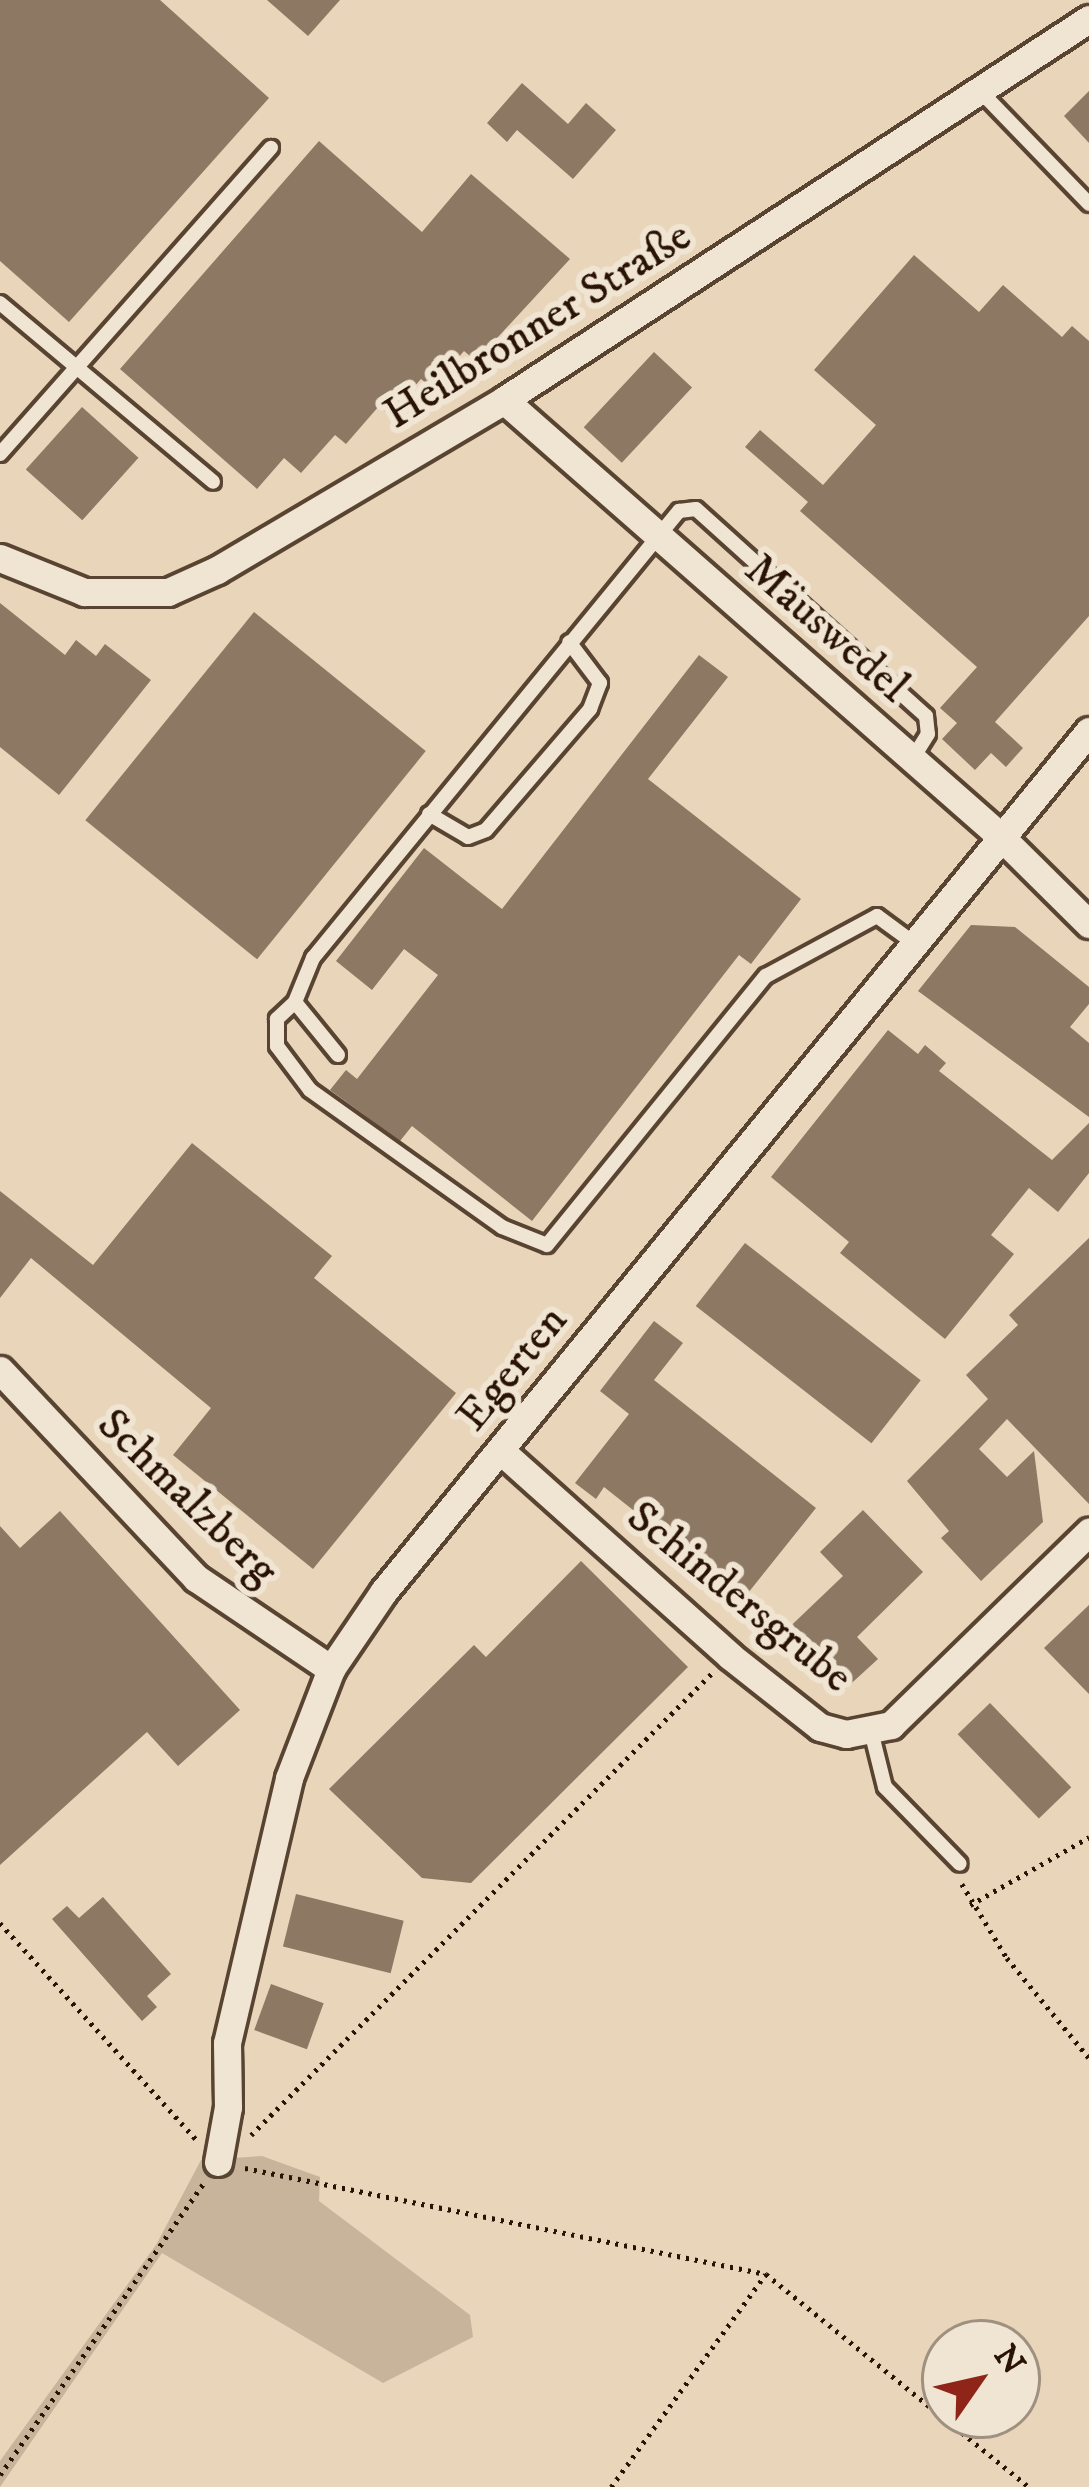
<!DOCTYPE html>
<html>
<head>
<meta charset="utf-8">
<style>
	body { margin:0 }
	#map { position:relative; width:1089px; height:2487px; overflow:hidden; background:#e8d5ba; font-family:"IM FELL DW Pica",serif }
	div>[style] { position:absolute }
	.green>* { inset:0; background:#c8b49b }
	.building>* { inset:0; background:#8c7863; transform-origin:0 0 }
	.path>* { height:4.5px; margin-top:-2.25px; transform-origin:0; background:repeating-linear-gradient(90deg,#291305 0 3px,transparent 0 9px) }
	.roads { filter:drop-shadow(3px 0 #594432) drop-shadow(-3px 0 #594432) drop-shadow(0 3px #594432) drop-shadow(0 -3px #594432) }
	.lane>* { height:14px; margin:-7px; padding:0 7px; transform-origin:7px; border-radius:7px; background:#f0e4d2 }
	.street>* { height:27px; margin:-13.5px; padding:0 13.5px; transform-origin:13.5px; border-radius:13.5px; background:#f0e4d2 }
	span { translate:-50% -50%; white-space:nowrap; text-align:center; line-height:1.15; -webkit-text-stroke:12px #f0e4d2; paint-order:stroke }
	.street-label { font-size:45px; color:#291305 }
	.north { position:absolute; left:921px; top:2319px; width:120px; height:120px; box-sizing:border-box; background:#f0e4d2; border:3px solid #a09080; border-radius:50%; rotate:56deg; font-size:33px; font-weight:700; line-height:48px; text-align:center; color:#291305 }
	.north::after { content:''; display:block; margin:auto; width:42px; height:54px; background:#8f2418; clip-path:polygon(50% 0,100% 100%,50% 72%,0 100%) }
</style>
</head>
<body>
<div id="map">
	<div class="green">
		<div style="clip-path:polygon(262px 2156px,320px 2177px,319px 2201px,470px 2315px,473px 2337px,383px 2383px,162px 2253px,0 2487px,0 2461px,156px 2245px,201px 2160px)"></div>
	</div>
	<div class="building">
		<div style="clip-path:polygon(0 0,160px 0,269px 98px,69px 322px,0 261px)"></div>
		<div style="clip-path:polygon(267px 0,340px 0,308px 36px)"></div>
		<div style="clip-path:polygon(522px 83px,568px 124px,586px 103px,616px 130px,573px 179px,517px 130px,507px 142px,487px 123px)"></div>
		<div style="clip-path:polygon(1089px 91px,1089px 143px,1064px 116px)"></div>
		<div style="clip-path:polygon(319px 141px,422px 232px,471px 174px,570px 259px,476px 361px,464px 351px,432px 388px,421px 379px,389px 415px,379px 406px,346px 444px,335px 435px,301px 473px,284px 458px,257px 489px,120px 369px)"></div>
		<div style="clip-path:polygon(914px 255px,979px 312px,1003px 285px,1062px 337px,1072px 326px,1089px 341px,1089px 616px,995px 722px,1023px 748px,1006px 767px,991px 753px,975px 770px,942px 739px,957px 723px,940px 708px,977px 667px,800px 511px,808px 502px,745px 447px,760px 430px,823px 485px,876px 425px,814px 370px)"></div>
		<div style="left:654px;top:352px;width:52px;height:103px;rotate:43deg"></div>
		<div style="left:82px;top:407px;width:76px;height:84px;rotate:42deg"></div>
		<div style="clip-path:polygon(0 603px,65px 655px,76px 640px,96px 656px,105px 644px,151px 680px,59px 795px,0 747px)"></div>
		<div style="left:254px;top:612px;width:221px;height:268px;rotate:39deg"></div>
		<div style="clip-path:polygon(699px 655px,728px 677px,648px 779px,801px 899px,751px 964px,739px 955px,532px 1221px,412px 1126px,400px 1141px,330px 1090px,346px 1070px,357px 1079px,438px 975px,404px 949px,372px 990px,336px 961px,424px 848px,502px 909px)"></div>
		<div style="clip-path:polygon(971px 925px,1015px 927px,1089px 987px,1089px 1004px,1070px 1027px,1089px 1043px,1089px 1117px,918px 991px)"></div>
		<div style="clip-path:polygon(888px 1030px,918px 1054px,925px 1045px,946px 1063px,939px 1071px,1052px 1160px,1089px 1123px,1089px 1173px,1058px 1212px,1029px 1188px,991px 1235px,1014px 1254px,945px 1339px,840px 1253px,849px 1242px,771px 1177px)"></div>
		<div style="clip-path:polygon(192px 1143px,332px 1256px,314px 1278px,456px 1393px,313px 1569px,173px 1455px,211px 1408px,31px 1258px,0 1298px,0 1191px,93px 1265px)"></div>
		<div style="clip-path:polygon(1089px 1238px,1089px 1504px,1007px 1419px,979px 1449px,1007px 1477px,1034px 1451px,1043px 1522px,981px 1581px,941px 1538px,949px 1531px,907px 1481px,988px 1399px,966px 1375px,1018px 1325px,1009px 1315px)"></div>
		<div style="left:745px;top:1243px;width:223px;height:80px;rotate:38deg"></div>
		<div style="clip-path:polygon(654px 1321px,683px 1343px,654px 1380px,816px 1508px,744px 1598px,604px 1487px,596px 1499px,575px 1483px,629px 1414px,600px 1391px)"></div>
		<div style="clip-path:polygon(863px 1510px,923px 1572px,857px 1637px,878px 1659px,843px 1691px,815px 1661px,805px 1670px,776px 1640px,843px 1576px,820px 1552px)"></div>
		<div style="clip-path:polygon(60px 1511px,240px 1710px,178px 1766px,147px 1732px,0 1865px,0 1526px,20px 1548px)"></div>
		<div style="clip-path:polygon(581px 1561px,688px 1667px,471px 1883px,422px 1878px,329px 1789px,474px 1645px,486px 1657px)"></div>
		<div style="clip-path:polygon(1089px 1605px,1089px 1694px,1044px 1648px)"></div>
		<div style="left:990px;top:1703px;width:117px;height:45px;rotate:46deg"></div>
		<div style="left:296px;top:1894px;width:111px;height:54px;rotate:14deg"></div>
		<div style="clip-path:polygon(103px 1897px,171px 1974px,147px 1996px,157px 2007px,142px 2021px,52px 1919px,67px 1906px,79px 1918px)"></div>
		<div style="left:271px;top:1984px;width:56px;height:49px;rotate:20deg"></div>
	</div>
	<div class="path">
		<div style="left:962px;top:1884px;width:87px;rotate:58.7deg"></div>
		<div style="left:1007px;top:1958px;width:129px;rotate:50.6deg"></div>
		<div style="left:970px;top:1905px;width:137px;rotate:-29.7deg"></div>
		<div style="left:0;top:1923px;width:294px;rotate:47.8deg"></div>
		<div style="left:251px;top:2135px;width:654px;rotate:-45.06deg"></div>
		<div style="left:245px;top:2168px;width:532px;rotate:11.5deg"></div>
		<div style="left:766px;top:2274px;width:338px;rotate:39deg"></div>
		<div style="left:0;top:2475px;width:358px;rotate:-55.1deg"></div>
		<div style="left:611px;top:2487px;width:263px;rotate:-54deg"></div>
	</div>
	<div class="roads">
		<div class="lane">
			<div style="left:980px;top:91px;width:157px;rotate:46deg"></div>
			<div style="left:0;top:303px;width:278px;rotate:40deg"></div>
			<div style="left:0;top:454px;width:409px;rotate:-48.5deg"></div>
			<div style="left:429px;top:814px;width:45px;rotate:30.5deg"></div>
			<div style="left:468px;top:837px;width:19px;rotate:-21deg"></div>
			<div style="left:486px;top:830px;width:160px;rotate:-49.3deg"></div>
			<div style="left:590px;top:709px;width:28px;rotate:-69deg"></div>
			<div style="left:600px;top:683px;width:51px;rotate:-127.1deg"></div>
			<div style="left:295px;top:1002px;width:25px;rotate:137deg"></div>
			<div style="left:277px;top:1019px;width:27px;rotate:90deg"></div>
			<div style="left:277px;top:1046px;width:55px;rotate:53.1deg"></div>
			<div style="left:310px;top:1090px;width:236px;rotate:35.5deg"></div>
			<div style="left:502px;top:1227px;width:48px;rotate:21.8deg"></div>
			<div style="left:547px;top:1245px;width:347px;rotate:-50.9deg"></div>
			<div style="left:766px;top:976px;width:126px;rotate:-28.4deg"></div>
			<div style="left:877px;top:916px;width:42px;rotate:36.3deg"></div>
			<div style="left:338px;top:1055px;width:68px;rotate:-129.1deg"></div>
			<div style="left:295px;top:1002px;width:48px;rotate:-67.8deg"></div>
			<div style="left:313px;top:958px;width:578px;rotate:-50.69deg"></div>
			<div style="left:679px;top:511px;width:17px;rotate:-7deg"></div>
			<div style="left:696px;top:509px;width:309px;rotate:42deg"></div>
			<div style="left:926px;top:716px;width:18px;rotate:84deg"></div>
			<div style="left:928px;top:734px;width:31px;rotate:122deg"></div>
			<div style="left:871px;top:1731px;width:58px;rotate:76deg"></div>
			<div style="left:885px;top:1787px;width:107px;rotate:45.8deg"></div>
		</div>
		<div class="street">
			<div style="left:504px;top:400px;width:658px;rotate:41.3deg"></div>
			<div style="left:998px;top:834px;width:128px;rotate:44.7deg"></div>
			<div style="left:0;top:558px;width:91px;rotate:22deg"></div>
			<div style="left:84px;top:592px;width:84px"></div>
			<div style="left:168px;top:592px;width:54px;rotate:-24.2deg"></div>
			<div style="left:217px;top:570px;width:334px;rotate:-30.6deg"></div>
			<div style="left:504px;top:400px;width:698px;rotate:-33.08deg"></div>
			<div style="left:0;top:1370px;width:286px;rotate:46.7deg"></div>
			<div style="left:196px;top:1578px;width:163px;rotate:34deg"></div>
			<div style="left:501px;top:1451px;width:307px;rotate:41.8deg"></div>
			<div style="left:730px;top:1656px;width:115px;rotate:38.3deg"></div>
			<div style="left:820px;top:1727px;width:27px;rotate:15deg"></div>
			<div style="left:846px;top:1734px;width:46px;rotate:-11.3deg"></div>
			<div style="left:891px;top:1725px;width:277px;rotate:-44.3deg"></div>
			<div style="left:218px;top:2162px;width:56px;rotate:-79.7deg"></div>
			<div style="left:228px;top:2107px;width:64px;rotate:-90.9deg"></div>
			<div style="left:227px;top:2043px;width:272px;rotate:-76.8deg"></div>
			<div style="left:289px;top:1778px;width:117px;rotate:-68.9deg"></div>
			<div style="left:331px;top:1669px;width:94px;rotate:-55.8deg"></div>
			<div style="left:384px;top:1591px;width:1112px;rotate:-50.66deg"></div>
		</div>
	</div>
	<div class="street-label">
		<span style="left:538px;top:326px;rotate:-32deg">Heilbronner Straße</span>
		<span style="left:826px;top:629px;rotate:41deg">Mäuswedel</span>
		<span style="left:513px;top:1369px;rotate:-51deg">Egerten</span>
		<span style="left:187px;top:1498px;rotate:44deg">Schmalzberg</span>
		<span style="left:739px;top:1598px;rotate:39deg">Schindersgrube</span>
	</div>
	<div class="north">N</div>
</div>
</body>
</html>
